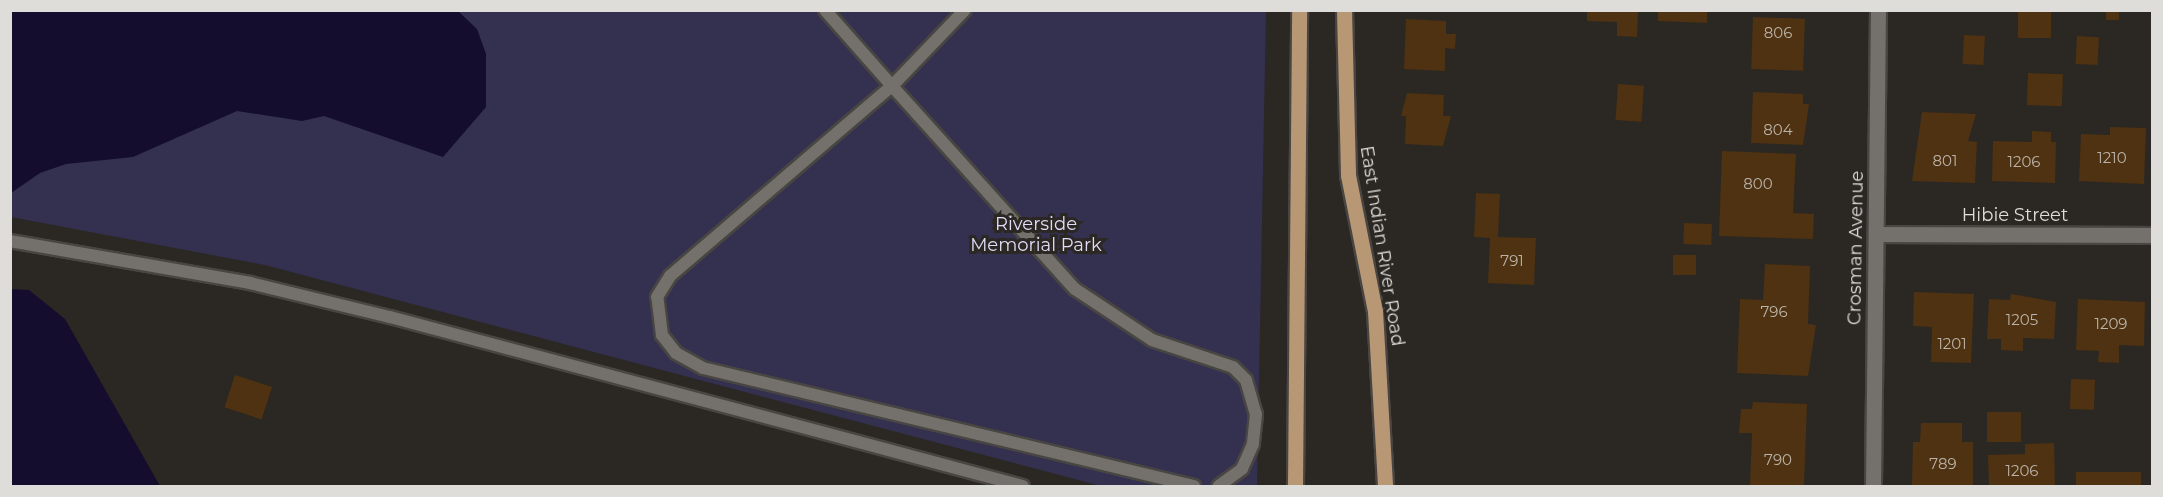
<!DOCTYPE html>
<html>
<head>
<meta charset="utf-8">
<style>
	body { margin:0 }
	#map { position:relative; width:2163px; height:497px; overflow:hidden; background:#2b2723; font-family:Montserrat,sans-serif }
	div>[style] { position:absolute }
	.green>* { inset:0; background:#343050 }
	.water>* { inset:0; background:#140d2d }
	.building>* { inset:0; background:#4e3211; transform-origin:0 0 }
	.roads { filter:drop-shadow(2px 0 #484542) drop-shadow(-2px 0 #484542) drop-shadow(0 2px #484542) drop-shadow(0 -2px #484542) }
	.lane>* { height:12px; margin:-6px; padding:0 6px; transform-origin:6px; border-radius:6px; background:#74706b }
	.street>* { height:15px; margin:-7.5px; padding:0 7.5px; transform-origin:7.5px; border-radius:7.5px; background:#74706b }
	.primary>* { height:15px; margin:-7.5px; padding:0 7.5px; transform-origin:7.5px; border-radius:7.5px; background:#b89775 }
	span { translate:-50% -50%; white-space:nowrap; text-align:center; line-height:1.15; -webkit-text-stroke:6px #2b2723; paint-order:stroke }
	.number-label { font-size:15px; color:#bbb2a8 }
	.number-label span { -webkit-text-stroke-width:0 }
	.street-label { font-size:18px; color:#dfddda }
	.park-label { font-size:18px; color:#dfddf8 }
	.frame { position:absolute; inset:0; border:12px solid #dfddda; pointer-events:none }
</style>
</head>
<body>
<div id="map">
	<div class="green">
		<div style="clip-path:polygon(10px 11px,1266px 11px,1257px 486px,1101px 486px,265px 265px,11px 217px)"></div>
	</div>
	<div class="water">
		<div style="clip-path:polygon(11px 10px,458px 11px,477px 29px,486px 54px,486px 107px,443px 157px,324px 116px,302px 121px,237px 111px,133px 157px,66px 164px,40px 173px,11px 193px)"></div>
		<div style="clip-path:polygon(11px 289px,29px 290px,65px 319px,160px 486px,11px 486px)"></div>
	</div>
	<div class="building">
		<div style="clip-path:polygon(1587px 10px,1638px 10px,1637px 37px,1617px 36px,1617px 22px,1587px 21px)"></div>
		<div style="clip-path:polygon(1658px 10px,1707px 10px,1707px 23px,1658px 21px)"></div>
		<div style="left:2018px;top:10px;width:33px;height:28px"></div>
		<div style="left:2106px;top:10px;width:13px;height:10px"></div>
		<div style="left:1753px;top:17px;width:52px;height:52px;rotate:2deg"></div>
		<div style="clip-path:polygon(1406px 19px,1446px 21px,1446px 34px,1456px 34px,1455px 49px,1445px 48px,1445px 71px,1404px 69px)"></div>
		<div style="left:1964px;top:35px;width:21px;height:29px;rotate:3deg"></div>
		<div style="left:2077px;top:36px;width:22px;height:28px;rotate:3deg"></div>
		<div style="left:2028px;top:73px;width:35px;height:32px;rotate:2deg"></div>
		<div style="left:1618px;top:84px;width:26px;height:36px;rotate:4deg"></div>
		<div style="clip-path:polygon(1753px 92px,1803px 94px,1803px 104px,1809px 104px,1803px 145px,1751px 143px)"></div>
		<div style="clip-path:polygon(1407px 93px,1444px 95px,1443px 116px,1451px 116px,1443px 146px,1405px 144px,1406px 116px,1401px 116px)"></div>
		<div style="clip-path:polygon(1922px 112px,1976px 114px,1968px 141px,1977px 142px,1975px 183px,1912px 181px)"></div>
		<div style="clip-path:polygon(2110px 127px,2146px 128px,2144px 184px,2079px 181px,2081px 134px,2110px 135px)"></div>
		<div style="clip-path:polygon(2032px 131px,2051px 132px,2051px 142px,2056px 142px,2055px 183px,1992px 181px,1993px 141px,2032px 142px)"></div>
		<div style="clip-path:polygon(1722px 151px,1796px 154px,1793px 213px,1814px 214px,1813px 239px,1719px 236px)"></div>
		<div style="clip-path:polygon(1476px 193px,1500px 194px,1498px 237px,1536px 238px,1534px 285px,1488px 283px,1490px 238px,1474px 237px)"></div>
		<div style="left:1684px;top:223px;width:28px;height:21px;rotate:2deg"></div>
		<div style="left:1673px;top:255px;width:23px;height:20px"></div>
		<div style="clip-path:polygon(1765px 264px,1810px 266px,1808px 324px,1816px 325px,1808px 376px,1737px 373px,1740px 299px,1763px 300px)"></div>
		<div style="clip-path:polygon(1914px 292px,1974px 294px,1971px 363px,1931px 362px,1932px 327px,1913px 326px)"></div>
		<div style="clip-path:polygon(2011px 294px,2056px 302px,2054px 339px,2023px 338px,2023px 351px,2001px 350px,2001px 339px,1987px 339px,1989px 299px,2010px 300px)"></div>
		<div style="clip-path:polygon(2078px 299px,2145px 302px,2144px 346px,2119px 345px,2119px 363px,2098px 362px,2099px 351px,2076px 350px)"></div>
		<div style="left:235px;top:375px;width:39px;height:34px;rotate:18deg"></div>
		<div style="left:2071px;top:379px;width:24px;height:30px;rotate:2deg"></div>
		<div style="clip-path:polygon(1753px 402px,1807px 404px,1804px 486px,1750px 486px,1752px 433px,1739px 433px,1741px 409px,1752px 409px)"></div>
		<div style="left:1987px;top:412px;width:34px;height:30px"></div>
		<div style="clip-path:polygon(1921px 423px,1962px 423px,1962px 442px,1973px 442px,1973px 486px,1912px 485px,1913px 442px,1920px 442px)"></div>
		<div style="clip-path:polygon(2054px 443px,2055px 486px,1989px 486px,1988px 455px,2025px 454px,2025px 444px)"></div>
		<div style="left:2141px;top:472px;width:14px;height:65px;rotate:90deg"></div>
	</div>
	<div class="roads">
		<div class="lane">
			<div style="left:825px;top:10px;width:101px;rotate:48.6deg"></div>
			<div style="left:892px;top:86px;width:105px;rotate:-46.2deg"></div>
			<div style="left:10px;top:241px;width:244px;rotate:9.9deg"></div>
			<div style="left:250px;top:283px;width:144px;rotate:13.7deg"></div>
			<div style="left:390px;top:317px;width:655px;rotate:14.95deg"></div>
			<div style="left:1194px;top:486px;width:505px;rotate:-166.49deg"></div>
			<div style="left:703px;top:368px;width:31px;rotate:-151deg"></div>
			<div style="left:676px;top:353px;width:23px;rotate:-128deg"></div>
			<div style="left:662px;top:335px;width:38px;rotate:-97deg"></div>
			<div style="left:657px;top:297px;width:25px;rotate:-58deg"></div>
			<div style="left:670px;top:276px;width:292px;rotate:-40.6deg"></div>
			<div style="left:892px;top:86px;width:273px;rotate:48deg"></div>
			<div style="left:1075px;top:289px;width:92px;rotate:33.5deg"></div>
			<div style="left:1152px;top:340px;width:85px;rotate:18.4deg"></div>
			<div style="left:1233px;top:367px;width:18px;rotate:45deg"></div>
			<div style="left:1246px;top:380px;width:35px;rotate:74deg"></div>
			<div style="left:1256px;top:414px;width:30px;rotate:96deg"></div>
			<div style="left:1253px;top:444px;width:27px;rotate:114deg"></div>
			<div style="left:1242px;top:469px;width:29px;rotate:144deg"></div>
		</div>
		<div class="street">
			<div style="left:1877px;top:234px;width:275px;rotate:0.2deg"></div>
			<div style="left:1873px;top:486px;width:476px;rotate:-89.4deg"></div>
		</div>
		<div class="primary">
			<div style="left:1344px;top:10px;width:165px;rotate:88.6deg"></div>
			<div style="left:1348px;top:175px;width:139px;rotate:78.8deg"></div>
			<div style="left:1375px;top:311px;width:175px;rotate:86.7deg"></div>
			<div style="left:1295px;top:486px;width:476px;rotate:-89.5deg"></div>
		</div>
	</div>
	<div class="number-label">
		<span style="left:1778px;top:33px">806</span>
		<span style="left:1778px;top:130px">804</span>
		<span style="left:2112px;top:158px">1210</span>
		<span style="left:1945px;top:161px">801</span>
		<span style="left:2024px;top:162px">1206</span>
		<span style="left:1758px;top:184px">800</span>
		<span style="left:1512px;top:261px">791</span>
		<span style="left:1774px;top:312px">796</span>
		<span style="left:2022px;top:320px">1205</span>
		<span style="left:2111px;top:324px">1209</span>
		<span style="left:1952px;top:344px">1201</span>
		<span style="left:1778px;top:460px">790</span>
		<span style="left:1943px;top:464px">789</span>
		<span style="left:2022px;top:471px">1206</span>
	</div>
	<div class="street-label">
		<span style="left:2015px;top:215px">Hibie Street</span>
		<span style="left:1382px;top:246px;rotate:81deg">East Indian River Road</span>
		<span style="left:1856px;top:248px;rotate:-89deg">Crosman Avenue</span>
	</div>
	<div class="park-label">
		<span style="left:1036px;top:235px">Riverside<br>Memorial Park</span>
	</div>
	<div class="frame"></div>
</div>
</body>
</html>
